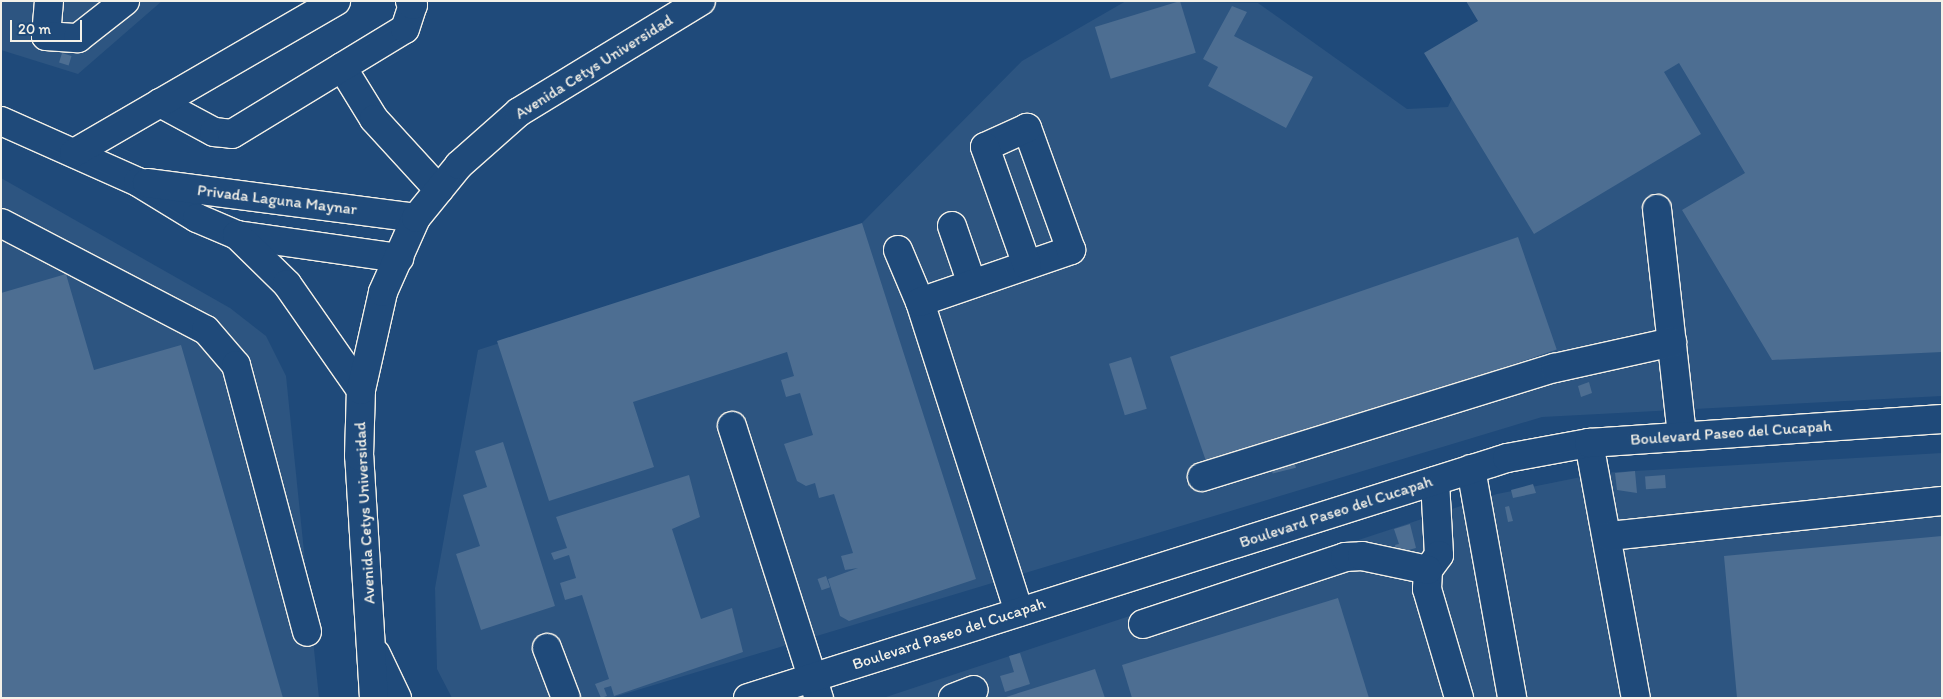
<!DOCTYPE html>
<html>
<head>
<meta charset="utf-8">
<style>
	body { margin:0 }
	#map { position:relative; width:1943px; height:699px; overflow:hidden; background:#1f4a7a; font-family:Itim,sans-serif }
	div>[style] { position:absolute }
	.built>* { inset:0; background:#2d5581 }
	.building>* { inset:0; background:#4d6e92; transform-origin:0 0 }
	.roads { filter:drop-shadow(1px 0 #f4f1e8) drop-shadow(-1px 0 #f4f1e8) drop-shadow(0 1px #f4f1e8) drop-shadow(0 -1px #f4f1e8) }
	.minor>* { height:28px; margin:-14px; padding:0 14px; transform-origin:14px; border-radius:14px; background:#1f4a7a }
	.major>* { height:28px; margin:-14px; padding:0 14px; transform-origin:14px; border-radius:14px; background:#1f4a7a }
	span { translate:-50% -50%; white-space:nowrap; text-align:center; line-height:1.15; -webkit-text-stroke:4.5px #1f4a7a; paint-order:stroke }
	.street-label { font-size:16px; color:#f4f1e8 }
	.frame { position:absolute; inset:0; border:2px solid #f4f1e8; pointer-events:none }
	.scale { position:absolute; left:10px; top:20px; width:72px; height:22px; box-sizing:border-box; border:2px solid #f4f1e8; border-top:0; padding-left:6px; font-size:15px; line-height:18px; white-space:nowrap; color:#f4f1e8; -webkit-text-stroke:4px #1f4a7a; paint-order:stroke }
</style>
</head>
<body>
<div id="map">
	<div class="built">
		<div style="clip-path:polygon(1px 1px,162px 1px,78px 74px,1px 50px)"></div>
		<div style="clip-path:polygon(1126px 1px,1258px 3px,1407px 109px,1448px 107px,1482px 31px,1942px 1px,1942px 396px,1542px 417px,611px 698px,452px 698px,437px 669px,435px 588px,478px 350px,858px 227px,1022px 61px)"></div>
		<div style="clip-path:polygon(1px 178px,230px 308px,266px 336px,286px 376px,319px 698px,1px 698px)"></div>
		<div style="clip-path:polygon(1942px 453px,1942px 698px,883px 698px,1497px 494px,1601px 473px)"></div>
	</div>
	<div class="building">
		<div style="left:1180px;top:1px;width:54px;height:89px;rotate:73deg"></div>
		<div style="clip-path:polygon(1466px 1px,1942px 1px,1942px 352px,1772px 360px,1682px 210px,1745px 173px,1679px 63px,1664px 72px,1701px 134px,1534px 234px,1424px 53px,1478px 21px)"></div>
		<div style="clip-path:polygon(1232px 6px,1247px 12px,1234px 36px,1313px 77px,1286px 128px,1208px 86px,1218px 67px,1203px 59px)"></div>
		<div style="left:62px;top:53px;width:10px;height:10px;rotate:17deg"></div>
		<div style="clip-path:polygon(862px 223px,976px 579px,849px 621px,840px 616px,828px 579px,858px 568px,845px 570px,841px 556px,853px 553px,834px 494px,819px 498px,815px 483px,806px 486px,797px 481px,784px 444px,813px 435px,800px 393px,786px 397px,781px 380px,794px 376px,787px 352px,633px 402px,654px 467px,549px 501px,497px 341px)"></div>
		<div style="left:1518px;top:237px;width:119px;height:368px;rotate:71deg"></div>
		<div style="clip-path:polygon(66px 274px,94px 370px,181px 345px,283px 698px,1px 698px,1px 293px)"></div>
		<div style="left:1131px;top:357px;width:54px;height:23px;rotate:73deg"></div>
		<div style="clip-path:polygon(1589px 382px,1592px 393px,1581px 397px,1578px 386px)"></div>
		<div style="clip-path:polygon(503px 442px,555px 606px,481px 630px,456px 554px,480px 546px,463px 495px,487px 487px,475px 451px)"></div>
		<div style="left:1294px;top:460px;width:8px;height:24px;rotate:76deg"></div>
		<div style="clip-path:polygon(1635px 471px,1637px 493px,1617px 490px,1615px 473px)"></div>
		<div style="clip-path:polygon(689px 475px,700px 517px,672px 529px,701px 619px,732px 608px,743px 652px,614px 696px,611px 686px,604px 688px,607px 696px,601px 698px,595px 684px,609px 679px,582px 595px,565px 600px,560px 583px,576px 578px,569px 555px,554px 560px,551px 553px,567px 548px,556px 517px)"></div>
		<div style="left:1665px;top:475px;width:13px;height:20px;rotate:86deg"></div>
		<div style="clip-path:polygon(1533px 484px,1536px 493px,1513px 498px,1511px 490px)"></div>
		<div style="clip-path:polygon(1509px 506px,1513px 521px,1508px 522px,1505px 507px)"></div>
		<div style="clip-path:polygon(1410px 524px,1416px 548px,1397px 553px,1395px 545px,1399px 544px,1394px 529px)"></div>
		<div style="clip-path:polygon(1942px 536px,1942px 698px,1737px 698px,1724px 556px)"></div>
		<div style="left:826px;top:576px;width:12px;height:9px;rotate:70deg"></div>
		<div style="clip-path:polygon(1338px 598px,1369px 698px,1132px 698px,1122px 665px)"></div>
		<div style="clip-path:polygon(1020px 653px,1030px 684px,1005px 692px,1000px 676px,1014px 672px,1009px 656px)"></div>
		<div style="clip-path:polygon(1095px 669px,1105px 698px,1006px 698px,1006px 697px)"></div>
	</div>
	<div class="roads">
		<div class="minor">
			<div style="left:49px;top:1px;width:35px;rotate:95deg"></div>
			<div style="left:46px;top:36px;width:32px;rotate:4deg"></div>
			<div style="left:78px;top:38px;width:60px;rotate:-38.2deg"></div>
			<div style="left:342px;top:67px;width:61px;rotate:58.4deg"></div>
			<div style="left:374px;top:119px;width:96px;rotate:47.5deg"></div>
			<div style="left:160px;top:103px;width:61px;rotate:28.2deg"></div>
			<div style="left:214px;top:132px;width:18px;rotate:6deg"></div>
			<div style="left:232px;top:134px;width:202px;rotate:-31.3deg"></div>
			<div style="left:405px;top:29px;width:25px;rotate:-72deg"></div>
			<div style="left:413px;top:5px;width:5px;rotate:-127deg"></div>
			<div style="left:1px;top:121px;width:150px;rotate:24deg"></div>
			<div style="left:138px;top:182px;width:69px;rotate:31.4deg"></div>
			<div style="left:197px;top:218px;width:43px;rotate:23deg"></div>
			<div style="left:237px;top:235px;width:164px;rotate:8.1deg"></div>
			<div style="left:74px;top:153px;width:303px;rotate:-30.1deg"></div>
			<div style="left:147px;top:183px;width:271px;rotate:7.4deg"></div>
			<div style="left:1657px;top:209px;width:228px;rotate:83.7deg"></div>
			<div style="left:1px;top:223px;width:231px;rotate:27.6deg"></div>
			<div style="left:206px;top:330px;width:46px;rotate:49.4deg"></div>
			<div style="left:236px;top:365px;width:276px;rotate:75.1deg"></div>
			<div style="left:952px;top:226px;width:61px;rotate:71deg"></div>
			<div style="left:898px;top:250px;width:56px;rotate:67.1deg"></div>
			<div style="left:732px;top:426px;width:286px;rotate:72.3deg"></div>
			<div style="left:1589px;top:443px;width:259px;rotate:79.6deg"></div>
			<div style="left:1471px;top:469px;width:233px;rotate:79.8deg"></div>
			<div style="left:1202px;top:477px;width:369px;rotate:-17.2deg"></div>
			<div style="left:1555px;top:368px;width:120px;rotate:-12.5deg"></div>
			<div style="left:1435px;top:481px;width:74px;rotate:86.9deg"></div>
			<div style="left:1439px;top:555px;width:19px;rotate:126deg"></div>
			<div style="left:1428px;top:570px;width:19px;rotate:93deg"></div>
			<div style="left:1427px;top:589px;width:114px;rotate:73.6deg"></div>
			<div style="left:1609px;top:536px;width:335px;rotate:-6deg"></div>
			<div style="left:1019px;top:612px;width:325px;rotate:-107.7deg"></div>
			<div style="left:920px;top:302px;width:160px;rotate:-19deg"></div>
			<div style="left:1071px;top:250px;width:130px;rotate:-109.8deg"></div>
			<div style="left:1027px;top:128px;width:46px;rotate:155.7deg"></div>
			<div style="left:985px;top:147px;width:125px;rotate:70.4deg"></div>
			<div style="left:1143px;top:624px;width:213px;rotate:-18.3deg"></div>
			<div style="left:1345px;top:557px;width:17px;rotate:-3deg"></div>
			<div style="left:1362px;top:556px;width:67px;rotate:12deg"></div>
			<div style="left:547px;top:648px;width:53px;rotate:69.2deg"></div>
			<div style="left:953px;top:698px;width:22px;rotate:-21deg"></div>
		</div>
		<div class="major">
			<div style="left:237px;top:235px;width:70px;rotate:44.4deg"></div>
			<div style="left:287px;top:284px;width:129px;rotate:55.1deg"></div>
			<div style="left:376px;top:654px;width:49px;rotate:64.5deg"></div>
			<div style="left:374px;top:698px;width:242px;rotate:-93.5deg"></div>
			<div style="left:359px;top:456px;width:66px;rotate:-88.3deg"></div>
			<div style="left:361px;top:390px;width:100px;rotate:-77.3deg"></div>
			<div style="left:383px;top:292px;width:81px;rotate:-66deg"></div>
			<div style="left:416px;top:218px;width:68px;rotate:-50.9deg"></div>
			<div style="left:459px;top:165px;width:80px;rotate:-41.5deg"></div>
			<div style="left:519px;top:112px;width:213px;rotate:-31.4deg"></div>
			<div style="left:748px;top:698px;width:796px;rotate:-17.55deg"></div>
			<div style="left:1507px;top:458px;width:83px;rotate:-10.4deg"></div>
			<div style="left:1589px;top:443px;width:354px;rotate:-3.9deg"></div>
		</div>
	</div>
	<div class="street-label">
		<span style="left:594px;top:67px;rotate:-32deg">Avenida Cetys Universidad</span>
		<span style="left:277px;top:200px;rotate:7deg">Privada Laguna Maynar</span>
		<span style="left:1731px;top:433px;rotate:-4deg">Boulevard Paseo del Cucapah</span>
		<span style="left:1336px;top:512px;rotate:-18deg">Boulevard Paseo del Cucapah</span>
		<span style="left:365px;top:513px;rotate:-93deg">Avenida Cetys Universidad</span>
		<span style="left:949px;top:634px;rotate:-18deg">Boulevard Paseo del Cucapah</span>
	</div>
	<div class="frame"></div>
	<div class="scale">20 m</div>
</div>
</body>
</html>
